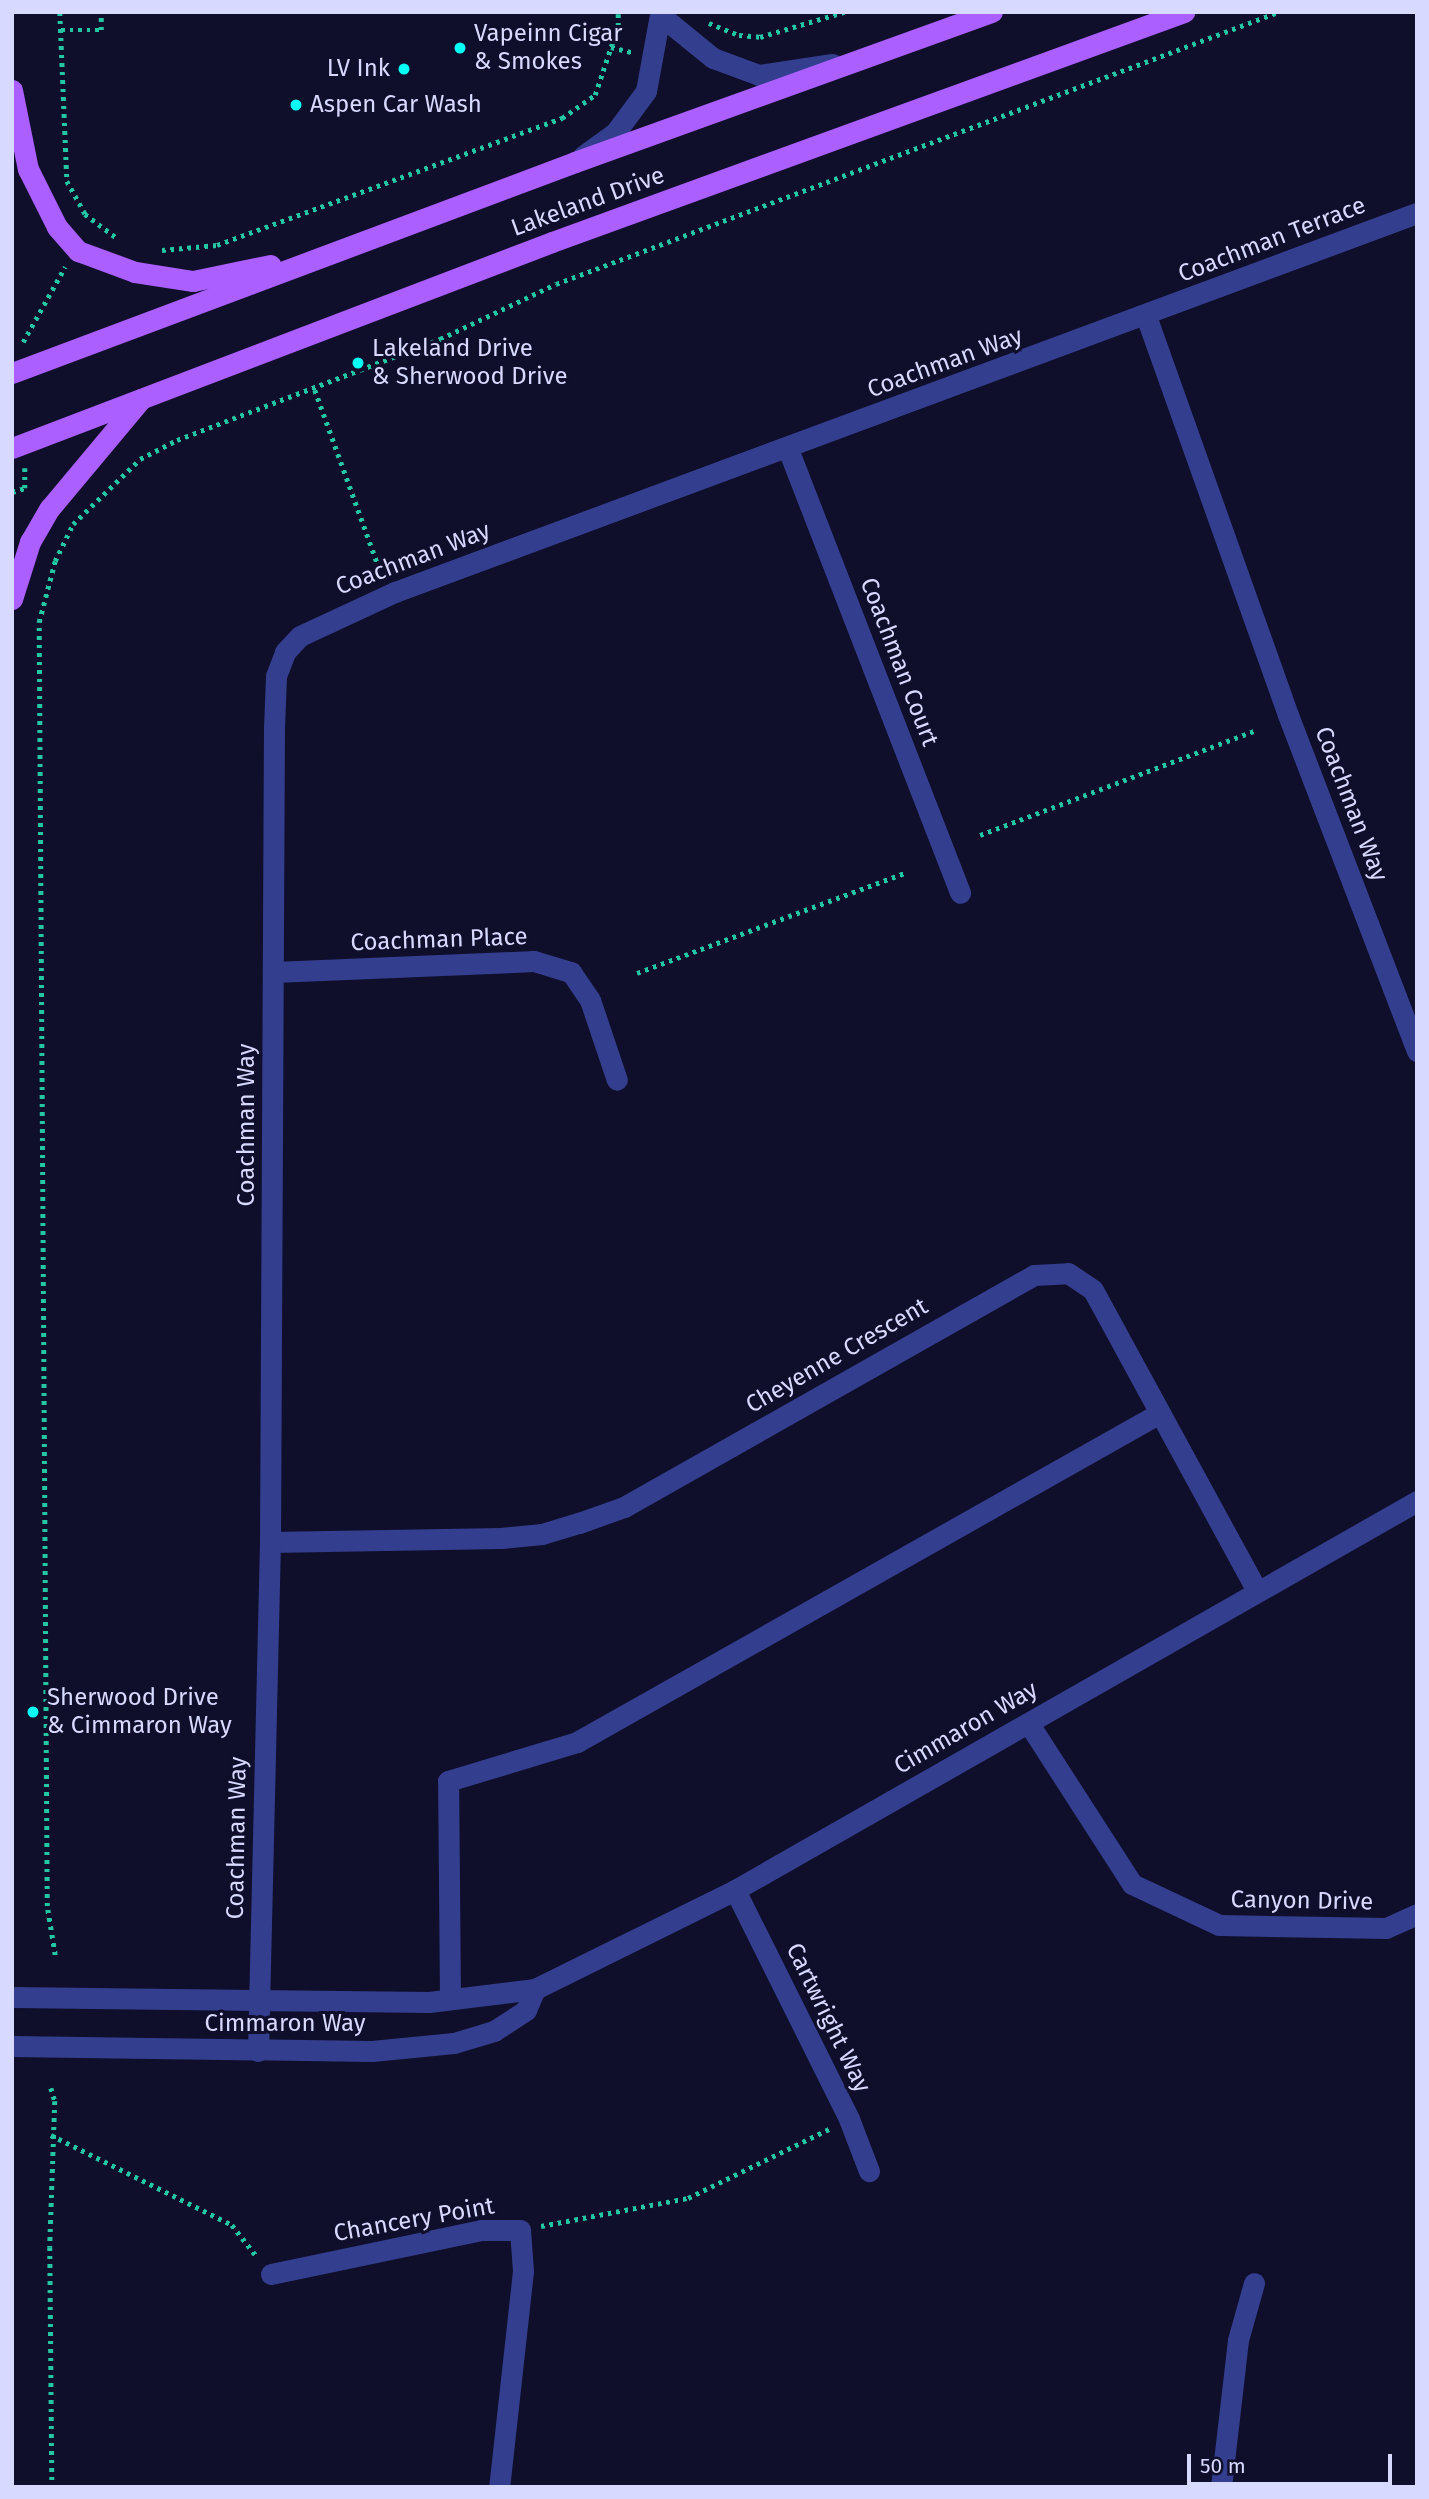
<!DOCTYPE html>
<html>
<head>
<meta charset="utf-8">
<style>
	body { margin:0 }
	#map { position:relative; width:1429px; height:2499px; overflow:hidden; background:#0f0e2b; font-family:"Fira Sans",sans-serif }
	div>[style] { position:absolute }
	.path>* { height:4.5px; margin-top:-2.25px; transform-origin:0; background:repeating-linear-gradient(90deg,#23c7a6 0 3.5px,transparent 0 8.5px) }
	.minor>* { height:21px; margin:-10.5px; padding:0 10.5px; transform-origin:10.5px; border-radius:10.5px; background:#343e8e }
	.major>* { height:21px; margin:-10.5px; padding:0 10.5px; transform-origin:10.5px; border-radius:10.5px; background:#ac5fff }
	.dots>* { width:19px; height:19px; translate:-50% -50%; box-sizing:border-box; border:4px solid #0f0e2b; border-radius:50% }
	span { translate:-50% -50%; white-space:nowrap; text-align:center; line-height:1.15; -webkit-text-stroke:6px #0f0e2b; paint-order:stroke }
	.poi-label { font-size:24px; color:#d8d9ff }
	.left { translate:0 -50%; text-align:left }
	.right { translate:-100% -50%; text-align:right }
	.street-label { font-size:24px; color:#d8d9ff }
	.frame { position:absolute; inset:0; border:14px solid #d8d9ff; pointer-events:none }
	.scale { position:absolute; left:1187px; top:2454px; width:205px; height:32px; box-sizing:border-box; border:4px solid #d8d9ff; border-top:0; padding-left:9px; font-size:21px; line-height:24px; white-space:nowrap; color:#d8d9ff; -webkit-text-stroke:5px #0f0e2b; paint-order:stroke }
</style>
</head>
<body>
<div id="map">
	<div class="path">
		<div style="left:60px;top:12px;width:169px;rotate:87.6deg"></div>
		<div style="left:67px;top:181px;width:38px;rotate:61deg"></div>
		<div style="left:85px;top:214px;width:40px;rotate:37deg"></div>
		<div style="left:709px;top:23px;width:32px;rotate:22deg"></div>
		<div style="left:739px;top:35px;width:21px;rotate:5deg"></div>
		<div style="left:760px;top:37px;width:88px;rotate:-16.6deg"></div>
		<div style="left:61px;top:30px;width:40px"></div>
		<div style="left:101px;top:30px;width:18px;rotate:-90deg"></div>
		<div style="left:611px;top:47px;width:21px;rotate:14deg"></div>
		<div style="left:162px;top:250px;width:55px;rotate:-5.2deg"></div>
		<div style="left:217px;top:245px;width:368px;rotate:-20.2deg"></div>
		<div style="left:562px;top:118px;width:40px;rotate:-34.9deg"></div>
		<div style="left:595px;top:95px;width:73px;rotate:-71.6deg"></div>
		<div style="left:618px;top:26px;width:12px;rotate:-90deg"></div>
		<div style="left:23px;top:342px;width:86px;rotate:-60.8deg"></div>
		<div style="left:315px;top:390px;width:183px;rotate:70.2deg"></div>
		<div style="left:25px;top:468px;width:20px;rotate:90deg"></div>
		<div style="left:12px;top:492px;width:14px;rotate:-17deg"></div>
		<div style="left:980px;top:835px;width:295px;rotate:-20.8deg"></div>
		<div style="left:637px;top:973px;width:286px;rotate:-20.5deg"></div>
		<div style="left:55px;top:1955px;width:50px;rotate:-99.3deg"></div>
		<div style="left:47px;top:1906px;width:1284px;rotate:-90.36deg"></div>
		<div style="left:39px;top:622px;width:63px;rotate:-75.3deg"></div>
		<div style="left:55px;top:561px;width:41px;rotate:-64.1deg"></div>
		<div style="left:73px;top:524px;width:93px;rotate:-44.1deg"></div>
		<div style="left:140px;top:459px;width:42px;rotate:-27.2deg"></div>
		<div style="left:177px;top:440px;width:282px;rotate:-21deg"></div>
		<div style="left:440px;top:339px;width:128px;rotate:-25.4deg"></div>
		<div style="left:556px;top:284px;width:772px;rotate:-20.64deg"></div>
		<div style="left:51px;top:2088px;width:14px;rotate:73deg"></div>
		<div style="left:55px;top:2101px;width:146px;rotate:92deg"></div>
		<div style="left:50px;top:2247px;width:240px;rotate:89.5deg"></div>
		<div style="left:51px;top:2135px;width:202px;rotate:26.4deg"></div>
		<div style="left:232px;top:2225px;width:42px;rotate:51.8deg"></div>
		<div style="left:541px;top:2226px;width:150px;rotate:-10.8deg"></div>
		<div style="left:688px;top:2198px;width:157px;rotate:-26.1deg"></div>
	</div>
	<div class="minor">
		<div style="left:583px;top:156px;width:39px;rotate:-36deg"></div>
		<div style="left:615px;top:133px;width:52px;rotate:-53.6deg"></div>
		<div style="left:646px;top:91px;width:77px;rotate:-79.6deg"></div>
		<div style="left:660px;top:15px;width:68px;rotate:39.1deg"></div>
		<div style="left:713px;top:58px;width:49px;rotate:20.3deg"></div>
		<div style="left:759px;top:75px;width:74px;rotate:-8.6deg"></div>
		<div style="left:1146px;top:316px;width:424px;rotate:70.4deg"></div>
		<div style="left:1288px;top:715px;width:360px;rotate:69deg"></div>
		<div style="left:788px;top:449px;width:476px;rotate:68.8deg"></div>
		<div style="left:274px;top:972px;width:260px;rotate:-2.4deg"></div>
		<div style="left:534px;top:961px;width:39px;rotate:17deg"></div>
		<div style="left:571px;top:972px;width:34px;rotate:56deg"></div>
		<div style="left:590px;top:1000px;width:84px;rotate:71.4deg"></div>
		<div style="left:270px;top:1542px;width:231px;rotate:-1deg"></div>
		<div style="left:501px;top:1538px;width:41px;rotate:-5.6deg"></div>
		<div style="left:542px;top:1534px;width:39px;rotate:-17deg"></div>
		<div style="left:579px;top:1523px;width:48px;rotate:-19.6deg"></div>
		<div style="left:624px;top:1507px;width:471px;rotate:-29.5deg"></div>
		<div style="left:1034px;top:1275px;width:34px;rotate:-3deg"></div>
		<div style="left:1068px;top:1273px;width:30px;rotate:34deg"></div>
		<div style="left:1093px;top:1290px;width:343px;rotate:61.4deg"></div>
		<div style="left:1029px;top:1724px;width:190px;rotate:57.2deg"></div>
		<div style="left:1132px;top:1884px;width:96px;rotate:25.2deg"></div>
		<div style="left:1219px;top:1925px;width:167px;rotate:1deg"></div>
		<div style="left:1386px;top:1928px;width:34px;rotate:-24deg"></div>
		<div style="left:735px;top:1890px;width:256px;rotate:63.5deg"></div>
		<div style="left:849px;top:2119px;width:56px;rotate:69deg"></div>
		<div style="left:12px;top:1997px;width:417px;rotate:0.7deg"></div>
		<div style="left:429px;top:2002px;width:107px;rotate:-7deg"></div>
		<div style="left:535px;top:1989px;width:223px;rotate:-26.3deg"></div>
		<div style="left:735px;top:1890px;width:785px;rotate:-29.7deg"></div>
		<div style="left:450px;top:1998px;width:217px;rotate:-90.5deg"></div>
		<div style="left:448px;top:1781px;width:135px;rotate:-16.8deg"></div>
		<div style="left:577px;top:1742px;width:667px;rotate:-29.45deg"></div>
		<div style="left:12px;top:2046px;width:360px;rotate:0.8deg"></div>
		<div style="left:372px;top:2051px;width:82px;rotate:-5.6deg"></div>
		<div style="left:454px;top:2043px;width:42px;rotate:-16.7deg"></div>
		<div style="left:494px;top:2031px;width:38px;rotate:-33deg"></div>
		<div style="left:526px;top:2010px;width:23px;rotate:-67deg"></div>
		<div style="left:258px;top:2051px;width:509px;rotate:-88.65deg"></div>
		<div style="left:270px;top:1542px;width:814px;rotate:-89.72deg"></div>
		<div style="left:274px;top:728px;width:52px;rotate:-87.8deg"></div>
		<div style="left:276px;top:676px;width:26px;rotate:-69deg"></div>
		<div style="left:285px;top:652px;width:22px;rotate:-47deg"></div>
		<div style="left:300px;top:636px;width:105px;rotate:-24.9deg"></div>
		<div style="left:395px;top:592px;width:1090px;rotate:-20.35deg"></div>
		<div style="left:271px;top:2274px;width:215px;rotate:-11.8deg"></div>
		<div style="left:481px;top:2230px;width:39px"></div>
		<div style="left:520px;top:2230px;width:41px;rotate:85.8deg"></div>
		<div style="left:523px;top:2271px;width:217px;rotate:96.3deg"></div>
		<div style="left:1221px;top:2487px;width:148px;rotate:-83.4deg"></div>
		<div style="left:1238px;top:2340px;width:59px;rotate:-74.3deg"></div>
	</div>
	<div class="major">
		<div style="left:12px;top:90px;width:81px;rotate:78.6deg"></div>
		<div style="left:28px;top:169px;width:65px;rotate:63.4deg"></div>
		<div style="left:57px;top:227px;width:32px;rotate:49deg"></div>
		<div style="left:78px;top:251px;width:61px;rotate:20.2deg"></div>
		<div style="left:135px;top:272px;width:59px;rotate:8.8deg"></div>
		<div style="left:193px;top:281px;width:79px;rotate:-11.7deg"></div>
		<div style="left:12px;top:373px;width:601px;rotate:-20.54deg"></div>
		<div style="left:575px;top:162px;width:443px;rotate:-19.8deg"></div>
		<div style="left:12px;top:448px;width:578px;rotate:-20.88deg"></div>
		<div style="left:552px;top:242px;width:673px;rotate:-20deg"></div>
		<div style="left:12px;top:599px;width:60px;rotate:-72.5deg"></div>
		<div style="left:30px;top:542px;width:39px;rotate:-60deg"></div>
		<div style="left:50px;top:508px;width:142px;rotate:-50.1deg"></div>
	</div>
	<div class="dots">
		<div style="left:460px;top:48px;background:#04fff5"></div>
		<div style="left:404px;top:69px;background:#04fff5"></div>
		<div style="left:296px;top:105px;background:#04fff5"></div>
		<div style="left:358px;top:363px;background:#04fff5"></div>
		<div style="left:33px;top:1712px;background:#04fff5"></div>
	</div>
	<div class="poi-label">
		<span class="left" style="left:474px;top:48px">Vapeinn Cigar<br>&amp; Smokes</span>
		<span class="right" style="left:390px;top:69px">LV Ink</span>
		<span class="left" style="left:310px;top:105px">Aspen Car Wash</span>
		<span class="left" style="left:372px;top:363px">Lakeland Drive<br>&amp; Sherwood Drive</span>
		<span class="left" style="left:47px;top:1712px">Sherwood Drive<br>&amp; Cimmaron Way</span>
	</div>
	<div class="street-label">
		<span style="left:588px;top:202px;rotate:-20deg">Lakeland Drive</span>
		<span style="left:1272px;top:240px;rotate:-21deg">Coachman Terrace</span>
		<span style="left:945px;top:363px;rotate:-20deg">Coachman Way</span>
		<span style="left:413px;top:559px;rotate:-21deg">Coachman Way</span>
		<span style="left:899px;top:662px;rotate:69deg">Coachman Court</span>
		<span style="left:1351px;top:804px;rotate:69deg">Coachman Way</span>
		<span style="left:439px;top:940px;rotate:-2deg">Coachman Place</span>
		<span style="left:247px;top:1125px;rotate:-90deg">Coachman Way</span>
		<span style="left:837px;top:1356px;rotate:-30deg">Cheyenne Crescent</span>
		<span style="left:966px;top:1728px;rotate:-30deg">Cimmaron Way</span>
		<span style="left:237px;top:1838px;rotate:-89deg">Coachman Way</span>
		<span style="left:1302px;top:1901px;rotate:1deg">Canyon Drive</span>
		<span style="left:828px;top:2018px;rotate:64deg">Cartwright Way</span>
		<span style="left:285px;top:2024px">Cimmaron Way</span>
		<span style="left:414px;top:2220px;rotate:-10deg">Chancery Point</span>
	</div>
	<div class="frame"></div>
	<div class="scale">50 m</div>
</div>
</body>
</html>
